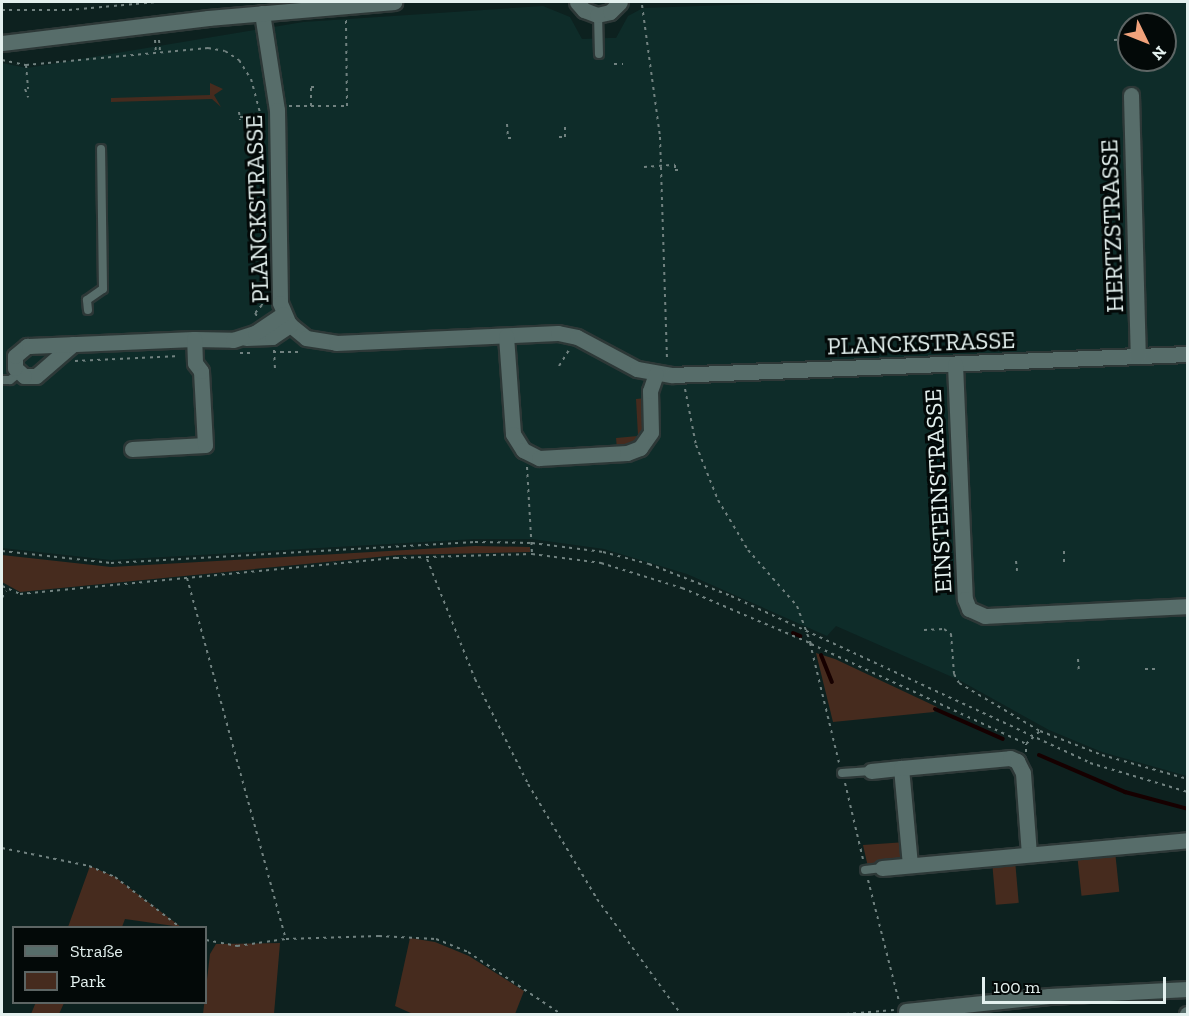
<!DOCTYPE html>
<html>
<head>
<meta charset="utf-8">
<style>
	body { margin:0 }
	#map { position:relative; width:1189px; height:1016px; overflow:hidden; background:#0d211f; font-family:"Zilla Slab",serif }
	div>[style] { position:absolute }
	.built>* { inset:0; background:#0e2c29 }
	.green>* { inset:0; background:#462b1e; transform-origin:0 0 }
	.stream>* { height:4px; margin:-2px; padding:0 2px; transform-origin:2px; border-radius:2px; background:#160000 }
	.path>* { height:2px; margin-top:-1px; transform-origin:0; background:repeating-linear-gradient(90deg,#718280 0 3px,transparent 0 7.5px) }
	.roads { filter:drop-shadow(2px 0 #2d3837) drop-shadow(-2px 0 #2d3837) drop-shadow(0 2px #2d3837) drop-shadow(0 -2px #2d3837) }
	.lane>* { height:8px; margin:-4px; padding:0 4px; transform-origin:4px; border-radius:4px; background:#576d6a }
	.street>* { height:15px; margin:-7.5px; padding:0 7.5px; transform-origin:7.5px; border-radius:7.5px; background:#576d6a }
	.secondary>* { height:15px; margin:-7.5px; padding:0 7.5px; transform-origin:7.5px; border-radius:7.5px; background:#576d6a }
	span { translate:-50% -50%; white-space:nowrap; text-align:center; line-height:1.15; -webkit-text-stroke:6px #030908; paint-order:stroke }
	.street-label { font-size:24px; color:#e3f0ee }
	.frame { position:absolute; inset:0; border:3px solid #e3f0ee; pointer-events:none }
	.legend { position:absolute; left:12px; top:926px; width:195px; height:78px; box-sizing:border-box; background:#030908; border:2px solid #5d6564; margin:0; padding:8px 10px; list-style:none; font-size:18px; color:#e3f0ee }
	.legend li { display:flex; align-items:center; gap:12px; height:30px }
	.legend b { width:30px; border:2px solid #5d6564 }
	.north { position:absolute; left:1117px; top:12px; width:60px; height:60px; box-sizing:border-box; background:#030908; border:2px solid #5d6564; border-radius:50%; rotate:133deg; font-size:16px; font-weight:700; line-height:24px; text-align:center; color:#e3f0ee }
	.north::after { content:''; display:block; margin:auto; width:21px; height:27px; background:#f1a27b; clip-path:polygon(50% 0,100% 100%,50% 72%,0 100%) }
	.scale { position:absolute; left:982px; top:977px; width:184px; height:27px; box-sizing:border-box; border:3px solid #e3f0ee; border-top:0; padding-left:8px; font-size:18px; line-height:21px; white-space:nowrap; color:#e3f0ee; -webkit-text-stroke:4px #030908; paint-order:stroke }
</style>
</head>
<body>
<div id="map">
	<div class="built">
		<div style="clip-path:polygon(evenodd,816px 2px,1187px 2px,1187px 776px,1102px 752px,1049px 730px,959px 680px,836px 626px,827px 636px,687px 574px,604px 549px,532px 539px,475px 539px,111px 560px,2px 548px,2px 63px,27px 68px,303px 22px,543px 6px,570px 17px,582px 39px,609px 38px,616px 38px,628px 16px,643px 8px,816px 2px,1129px 24px,1165px 24px,1165px 60px,1129px 60px,1129px 24px)"></div>
	</div>
	<div class="green">
		<div style="clip-path:polygon(210px 83px,223px 89px,214px 95px,221px 107px,212px 99px,111px 102px,111px 98px,210px 95px)"></div>
		<div style="clip-path:polygon(646px 398px,647px 427px,641px 441px,617px 449px,616px 438px,638px 436px,636px 399px)"></div>
		<div style="clip-path:polygon(475px 546px,530px 547px,530px 552px,398px 555px,20px 592px,2px 582px,2px 555px,111px 567px)"></div>
		<div style="clip-path:polygon(816px 653px,835px 659px,937px 707px,934px 712px,833px 722px)"></div>
		<div style="clip-path:polygon(906px 842px,907px 863px,868px 867px,863px 845px)"></div>
		<div style="left:1115px;top:851px;width:41px;height:38px;rotate:84deg"></div>
		<div style="left:1015px;top:860px;width:43px;height:23px;rotate:85deg"></div>
		<div style="clip-path:polygon(90px 866px,115px 877px,181px 927px,125px 919px,122px 927px,68px 927px)"></div>
		<div style="clip-path:polygon(410px 938px,435px 942px,469px 956px,524px 991px,515px 1014px,413px 1014px,395px 1006px)"></div>
		<div style="clip-path:polygon(280px 943px,274px 1014px,203px 1014px,210px 954px,216px 944px)"></div>
		<div style="clip-path:polygon(36px 1002px,64px 1002px,64px 1003px,59px 1014px,31px 1014px)"></div>
	</div>
	<div class="stream">
		<div style="left:793px;top:633px;width:8px;rotate:23deg"></div>
		<div style="left:821px;top:655px;width:29px;rotate:68deg"></div>
		<div style="left:935px;top:709px;width:74px;rotate:23.8deg"></div>
		<div style="left:1039px;top:755px;width:94px;rotate:23.3deg"></div>
		<div style="left:1125px;top:792px;width:65px;rotate:15.1deg"></div>
	</div>
	<div class="path">
		<div style="left:642px;top:5px;width:133px;rotate:82.2deg"></div>
		<div style="left:660px;top:137px;width:224px;rotate:88.2deg"></div>
		<div style="left:2px;top:10px;width:67px"></div>
		<div style="left:69px;top:10px;width:88px;rotate:-5.2deg"></div>
		<div style="left:155px;top:40px;width:13px;rotate:86deg"></div>
		<div style="left:159px;top:40px;width:12px;rotate:85deg"></div>
		<div style="left:1114px;top:40px;width:15px;rotate:-4deg"></div>
		<div style="left:2px;top:60px;width:25px;rotate:12deg"></div>
		<div style="left:26px;top:65px;width:183px;rotate:-5.3deg"></div>
		<div style="left:208px;top:48px;width:17px;rotate:10deg"></div>
		<div style="left:225px;top:51px;width:17px;rotate:33deg"></div>
		<div style="left:239px;top:60px;width:22px;rotate:58deg"></div>
		<div style="left:251px;top:79px;width:39px;rotate:75deg"></div>
		<div style="left:261px;top:117px;width:188px;rotate:89.7deg"></div>
		<div style="left:262px;top:305px;width:11px;rotate:131deg"></div>
		<div style="left:255px;top:313px;width:4px;rotate:56deg"></div>
		<div style="left:614px;top:64px;width:9px"></div>
		<div style="left:26px;top:65px;width:24px;rotate:85deg"></div>
		<div style="left:25px;top:89px;width:9px;rotate:69deg"></div>
		<div style="left:289px;top:106px;width:22px"></div>
		<div style="left:311px;top:106px;width:19px;rotate:-90deg"></div>
		<div style="left:311px;top:87px;width:4px"></div>
		<div style="left:311px;top:106px;width:36px"></div>
		<div style="left:347px;top:106px;width:87px;rotate:-90.7deg"></div>
		<div style="left:239px;top:112px;width:8px;rotate:83deg"></div>
		<div style="left:240px;top:117px;width:21px"></div>
		<div style="left:507px;top:124px;width:14px;rotate:86deg"></div>
		<div style="left:508px;top:138px;width:6px"></div>
		<div style="left:254px;top:135px;width:18px;rotate:-87deg"></div>
		<div style="left:559px;top:137px;width:6px"></div>
		<div style="left:565px;top:137px;width:14px;rotate:-90deg"></div>
		<div style="left:644px;top:167px;width:31px;rotate:-4deg"></div>
		<div style="left:675px;top:165px;width:5px;rotate:90deg"></div>
		<div style="left:675px;top:170px;width:8px"></div>
		<div style="left:274px;top:350px;width:22px;rotate:87deg"></div>
		<div style="left:273px;top:352px;width:30px"></div>
		<div style="left:240px;top:353px;width:15px"></div>
		<div style="left:75px;top:361px;width:105px;rotate:-2.7deg"></div>
		<div style="left:559px;top:366px;width:19px;rotate:-58deg"></div>
		<div style="left:685px;top:389px;width:57px;rotate:78.9deg"></div>
		<div style="left:696px;top:445px;width:59px;rotate:68.2deg"></div>
		<div style="left:718px;top:500px;width:58px;rotate:59deg"></div>
		<div style="left:748px;top:550px;width:74px;rotate:48.8deg"></div>
		<div style="left:797px;top:606px;width:40px;rotate:69.8deg"></div>
		<div style="left:811px;top:644px;width:237px;rotate:24.9deg"></div>
		<div style="left:527px;top:467px;width:87px;rotate:86.7deg"></div>
		<div style="left:2px;top:551px;width:110px;rotate:6.3deg"></div>
		<div style="left:111px;top:563px;width:365px;rotate:-3.3deg"></div>
		<div style="left:475px;top:542px;width:57px;rotate:1deg"></div>
		<div style="left:532px;top:543px;width:72px;rotate:7.2deg"></div>
		<div style="left:603px;top:552px;width:48px;rotate:14.6deg"></div>
		<div style="left:649px;top:564px;width:88px;rotate:21.3deg"></div>
		<div style="left:731px;top:596px;width:396px;rotate:24.9deg"></div>
		<div style="left:1090px;top:763px;width:102px;rotate:16.5deg"></div>
		<div style="left:427px;top:559px;width:129px;rotate:68.2deg"></div>
		<div style="left:475px;top:679px;width:118px;rotate:63.2deg"></div>
		<div style="left:528px;top:784px;width:134px;rotate:59deg"></div>
		<div style="left:597px;top:899px;width:142px;rotate:53.9deg"></div>
		<div style="left:1016px;top:561px;width:10px;rotate:84deg"></div>
		<div style="left:1064px;top:562px;width:14px;rotate:-90deg"></div>
		<div style="left:187px;top:578px;width:374px;rotate:74.7deg"></div>
		<div style="left:2px;top:586px;width:20px;rotate:24deg"></div>
		<div style="left:20px;top:594px;width:378px;rotate:-5.5deg"></div>
		<div style="left:396px;top:558px;width:136px;rotate:-1.7deg"></div>
		<div style="left:532px;top:554px;width:70px;rotate:7.4deg"></div>
		<div style="left:601px;top:563px;width:85px;rotate:17.2deg"></div>
		<div style="left:682px;top:588px;width:139px;rotate:23.3deg"></div>
		<div style="left:810px;top:643px;width:123px;rotate:76.4deg"></div>
		<div style="left:2px;top:598px;width:8px;rotate:-60deg"></div>
		<div style="left:924px;top:630px;width:20px;rotate:-3deg"></div>
		<div style="left:944px;top:629px;width:9px;rotate:36deg"></div>
		<div style="left:951px;top:634px;width:40px;rotate:85.7deg"></div>
		<div style="left:954px;top:674px;width:10px;rotate:61deg"></div>
		<div style="left:959px;top:683px;width:94px;rotate:30.7deg"></div>
		<div style="left:1040px;top:731px;width:66px;rotate:21.2deg"></div>
		<div style="left:1102px;top:755px;width:89px;rotate:15.6deg"></div>
		<div style="left:1078px;top:659px;width:14px;rotate:86deg"></div>
		<div style="left:1145px;top:669px;width:10px"></div>
		<div style="left:1026px;top:752px;width:8px;rotate:-90deg"></div>
		<div style="left:1026px;top:744px;width:19px;rotate:-43deg"></div>
		<div style="left:845px;top:783px;width:78px;rotate:76.7deg"></div>
		<div style="left:2px;top:848px;width:89px;rotate:11.7deg"></div>
		<div style="left:89px;top:866px;width:28px;rotate:23deg"></div>
		<div style="left:115px;top:877px;width:83px;rotate:37.7deg"></div>
		<div style="left:868px;top:880px;width:126px;rotate:75.7deg"></div>
		<div style="left:206px;top:940px;width:32px;rotate:11deg"></div>
		<div style="left:237px;top:946px;width:49px;rotate:-8.1deg"></div>
		<div style="left:286px;top:939px;width:93px;rotate:-1.8deg"></div>
		<div style="left:379px;top:936px;width:57px;rotate:3deg"></div>
		<div style="left:436px;top:939px;width:35px;rotate:22deg"></div>
		<div style="left:468px;top:952px;width:112px;rotate:33.7deg"></div>
		<div style="left:846px;top:1014px;width:48px;rotate:-4.8deg"></div>
	</div>
	<div class="roads">
		<div class="lane">
			<div style="left:598px;top:14px;width:40px;rotate:88.6deg"></div>
			<div style="left:88px;top:310px;width:10px;rotate:-96deg"></div>
			<div style="left:87px;top:300px;width:19px;rotate:-35deg"></div>
			<div style="left:103px;top:289px;width:140px;rotate:-90.8deg"></div>
			<div style="left:2px;top:380px;width:8px"></div>
			<div style="left:10px;top:380px;width:11px;rotate:-38deg"></div>
			<div style="left:842px;top:773px;width:29px;rotate:-4deg"></div>
			<div style="left:865px;top:870px;width:17px;rotate:-7deg"></div>
		</div>
		<div class="street">
			<div style="left:262px;top:13px;width:98px;rotate:81.2deg"></div>
			<div style="left:277px;top:110px;width:193px;rotate:89.1deg"></div>
			<div style="left:280px;top:303px;width:23px;rotate:67deg"></div>
			<div style="left:289px;top:324px;width:22px;rotate:39deg"></div>
			<div style="left:306px;top:338px;width:30px;rotate:9deg"></div>
			<div style="left:336px;top:343px;width:222px;rotate:-2.6deg"></div>
			<div style="left:558px;top:333px;width:19px;rotate:12deg"></div>
			<div style="left:577px;top:337px;width:68px;rotate:28.1deg"></div>
			<div style="left:637px;top:369px;width:36px;rotate:10deg"></div>
			<div style="left:672px;top:375px;width:516px;rotate:-2.33deg"></div>
			<div style="left:1131px;top:95px;width:261px;rotate:88.5deg"></div>
			<div style="left:506px;top:336px;width:98px;rotate:85.9deg"></div>
			<div style="left:513px;top:434px;width:19px;rotate:58deg"></div>
			<div style="left:523px;top:450px;width:18px;rotate:27deg"></div>
			<div style="left:539px;top:458px;width:88px;rotate:-3.3deg"></div>
			<div style="left:627px;top:453px;width:14px;rotate:-21deg"></div>
			<div style="left:640px;top:448px;width:19px;rotate:-55deg"></div>
			<div style="left:651px;top:432px;width:41px;rotate:-91.4deg"></div>
			<div style="left:650px;top:391px;width:18px;rotate:-71deg"></div>
			<div style="left:246px;top:338px;width:26px;rotate:-2deg"></div>
			<div style="left:272px;top:337px;width:22px;rotate:-34deg"></div>
			<div style="left:73px;top:344px;width:49px;rotate:139.1deg"></div>
			<div style="left:36px;top:376px;width:12px;rotate:180deg"></div>
			<div style="left:24px;top:376px;width:12px;rotate:-138deg"></div>
			<div style="left:15px;top:368px;width:12px;rotate:-90deg"></div>
			<div style="left:15px;top:356px;width:16px;rotate:-40deg"></div>
			<div style="left:27px;top:346px;width:2px"></div>
			<div style="left:29px;top:346px;width:165px;rotate:-2.4deg"></div>
			<div style="left:194px;top:339px;width:39px;rotate:1deg"></div>
			<div style="left:233px;top:340px;width:23px;rotate:-18deg"></div>
			<div style="left:255px;top:333px;width:34px;rotate:-34deg"></div>
			<div style="left:955px;top:364px;width:235px;rotate:87.6deg"></div>
			<div style="left:965px;top:599px;width:11px;rotate:68deg"></div>
			<div style="left:969px;top:609px;width:17px;rotate:24deg"></div>
			<div style="left:985px;top:616px;width:203px;rotate:-2.8deg"></div>
			<div style="left:132px;top:449px;width:73px;rotate:-3.1deg"></div>
			<div style="left:205px;top:445px;width:74px;rotate:-93.1deg"></div>
			<div style="left:201px;top:371px;width:10px;rotate:-127deg"></div>
			<div style="left:195px;top:363px;width:24px;rotate:-92deg"></div>
			<div style="left:871px;top:771px;width:30px;rotate:-6deg"></div>
			<div style="left:910px;top:865px;width:97px;rotate:-95.3deg"></div>
			<div style="left:901px;top:768px;width:109px;rotate:-5.2deg"></div>
			<div style="left:1010px;top:758px;width:8px;rotate:23deg"></div>
			<div style="left:1017px;top:761px;width:13px;rotate:63deg"></div>
			<div style="left:1023px;top:773px;width:81px;rotate:85.8deg"></div>
			<div style="left:882px;top:868px;width:307px;rotate:-5.2deg"></div>
			<div style="left:906px;top:1011px;width:144px;rotate:-6deg"></div>
			<div style="left:1049px;top:996px;width:139px;rotate:-2.9deg"></div>
			<div style="left:1187px;top:1014px;width:1px"></div>
		</div>
		<div class="secondary">
			<div style="left:577px;top:2px;width:11px;rotate:49deg"></div>
			<div style="left:584px;top:10px;width:14px;rotate:21deg"></div>
			<div style="left:597px;top:15px;width:13px;rotate:-13deg"></div>
			<div style="left:610px;top:12px;width:14px;rotate:-45deg"></div>
			<div style="left:2px;top:43px;width:208px;rotate:-6.9deg"></div>
			<div style="left:208px;top:18px;width:187px;rotate:-4.9deg"></div>
		</div>
	</div>
	<div class="street-label">
		<span style="left:257px;top:209px;rotate:-92deg">PLANCKSTRASSE</span>
		<span style="left:1112px;top:226px;rotate:-92deg">HERTZSTRASSE</span>
		<span style="left:921px;top:343px;rotate:-2deg">PLANCKSTRASSE</span>
		<span style="left:938px;top:491px;rotate:-93deg">EINSTEINSTRASSE</span>
	</div>
	<div class="frame"></div>
	<ul class="legend">
	<li><b style="height:8px;background:#576d6a"></b>Straße</li>
	<li><b style="height:16px;background:#462b1e"></b>Park</li>
	</ul>
	<div class="north">N</div>
	<div class="scale">100 m</div>
</div>
</body>
</html>
